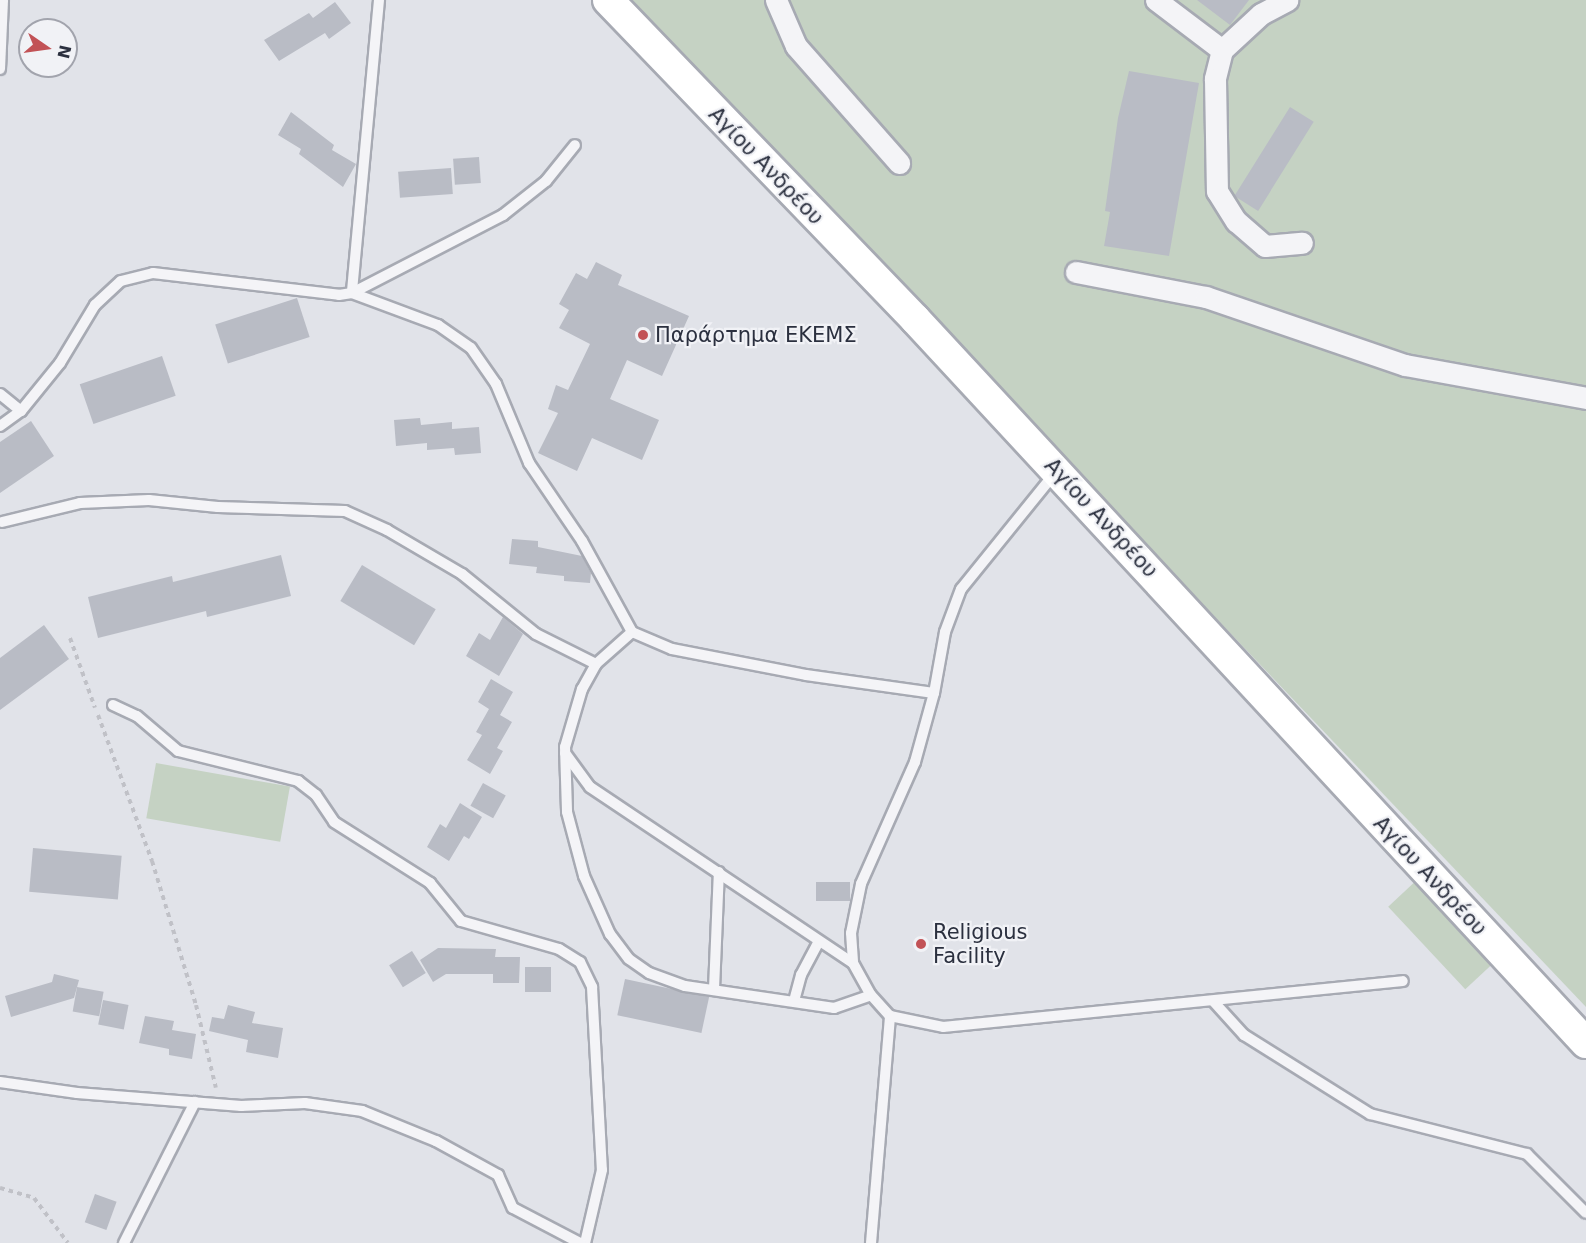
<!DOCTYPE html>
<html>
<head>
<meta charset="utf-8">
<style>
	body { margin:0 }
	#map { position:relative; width:1586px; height:1243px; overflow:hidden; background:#e1e3e9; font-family:"DejaVu Sans",sans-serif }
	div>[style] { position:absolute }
	.green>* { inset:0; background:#c5d2c3; transform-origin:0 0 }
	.building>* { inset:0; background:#b9bcc5; transform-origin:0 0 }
	.path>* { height:4px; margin-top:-2px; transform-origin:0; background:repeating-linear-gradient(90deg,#c0c1c7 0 4.5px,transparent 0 9px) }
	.roads { filter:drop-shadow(2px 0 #a7aab3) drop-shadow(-2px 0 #a7aab3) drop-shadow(0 2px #a7aab3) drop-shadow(0 -2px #a7aab3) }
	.lane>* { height:10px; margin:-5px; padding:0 5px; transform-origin:5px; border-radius:5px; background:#f4f4f7 }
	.street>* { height:21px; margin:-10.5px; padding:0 10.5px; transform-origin:10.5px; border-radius:10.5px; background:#f4f4f7 }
	.secondary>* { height:30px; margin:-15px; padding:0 15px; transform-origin:15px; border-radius:15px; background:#fff }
	.dots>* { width:16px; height:16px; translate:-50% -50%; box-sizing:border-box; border:3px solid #f1f2f6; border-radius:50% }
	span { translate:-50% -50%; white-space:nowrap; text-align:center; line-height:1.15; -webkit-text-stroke:4.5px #f1f2f6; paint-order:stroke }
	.street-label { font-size:21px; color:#2b303f }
	.poi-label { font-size:21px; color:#2b303f }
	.left { translate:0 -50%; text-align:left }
	.north { position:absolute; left:18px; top:18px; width:60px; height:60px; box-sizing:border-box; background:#f1f2f6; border:2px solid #a2a4ad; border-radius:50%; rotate:103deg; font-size:16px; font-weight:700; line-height:24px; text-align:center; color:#2b303f }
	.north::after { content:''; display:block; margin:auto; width:21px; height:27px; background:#c25256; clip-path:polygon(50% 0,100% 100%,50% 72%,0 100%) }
</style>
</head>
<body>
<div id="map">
	<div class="green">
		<div style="clip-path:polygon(628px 0,1586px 0,1586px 1007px,1073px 468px)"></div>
		<div style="left:156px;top:763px;width:136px;height:56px;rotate:10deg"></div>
		<div style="left:1435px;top:863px;width:113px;height:64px;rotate:47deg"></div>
	</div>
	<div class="building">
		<div style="clip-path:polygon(1197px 0,1249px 0,1230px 25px)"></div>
		<div style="clip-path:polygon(335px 2px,351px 23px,329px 39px,325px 33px,279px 61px,264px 40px,309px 13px,313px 18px)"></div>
		<div style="clip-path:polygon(1129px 71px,1199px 83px,1169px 256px,1104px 246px,1110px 212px,1105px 211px,1118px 118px)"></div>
		<div style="left:1290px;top:107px;width:28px;height:105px;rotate:32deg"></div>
		<div style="clip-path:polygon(291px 112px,334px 145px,332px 150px,356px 164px,343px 187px,299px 154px,301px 149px,278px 135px)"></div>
		<div style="left:479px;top:157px;width:26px;height:26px;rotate:86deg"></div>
		<div style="left:451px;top:168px;width:26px;height:53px;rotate:86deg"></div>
		<div style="clip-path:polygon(596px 262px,622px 275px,618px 285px,689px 316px,662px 376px,627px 360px,610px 399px,659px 420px,642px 460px,592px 438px,577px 471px,538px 453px,558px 413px,548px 409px,556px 385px,568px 390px,590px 344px,559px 328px,569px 310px,559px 304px,576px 273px,587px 279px)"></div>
		<div style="left:297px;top:298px;width:41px;height:86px;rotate:72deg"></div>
		<div style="left:162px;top:356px;width:42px;height:87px;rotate:71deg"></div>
		<div style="clip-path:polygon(420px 418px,421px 425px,452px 422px,452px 429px,479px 427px,481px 453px,455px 455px,454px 448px,427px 450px,427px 443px,396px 446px,394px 420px)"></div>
		<div style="clip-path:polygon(31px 421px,54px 456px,0 493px,0 442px)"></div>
		<div style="clip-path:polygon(512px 539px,538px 541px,538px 547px,582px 556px,591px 573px,590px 583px,564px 581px,564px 576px,536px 573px,537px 567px,509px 564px)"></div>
		<div style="clip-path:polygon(281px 555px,291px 596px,207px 617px,206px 611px,98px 638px,88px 597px,172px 576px,173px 582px)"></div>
		<div style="left:362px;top:565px;width:86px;height:42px;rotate:31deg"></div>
		<div style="clip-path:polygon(503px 617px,523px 634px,499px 676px,466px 656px,479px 633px,490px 640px)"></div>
		<div style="clip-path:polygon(44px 625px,69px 659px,0 710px,0 658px)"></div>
		<div style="clip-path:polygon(491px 679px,513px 692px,500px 715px,512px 722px,497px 748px,503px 751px,490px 774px,467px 760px,482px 735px,476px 732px,489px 709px,478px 702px)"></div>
		<div style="left:483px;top:783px;width:26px;height:26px;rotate:29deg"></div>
		<div style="clip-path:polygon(460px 803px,482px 817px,469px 839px,464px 836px,449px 861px,427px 847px,440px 824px,446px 828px)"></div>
		<div style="left:33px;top:848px;width:89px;height:44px;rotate:5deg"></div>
		<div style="left:850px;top:882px;width:19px;height:34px;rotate:90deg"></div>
		<div style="clip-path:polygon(438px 948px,496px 949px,495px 957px,520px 957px,519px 983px,493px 983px,493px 974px,446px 974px,433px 982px,420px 960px)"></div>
		<div style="left:412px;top:951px;width:26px;height:27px;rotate:58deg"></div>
		<div style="left:525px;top:967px;width:26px;height:25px"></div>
		<div style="clip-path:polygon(54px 974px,79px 980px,74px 998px,11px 1017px,5px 996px,52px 982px)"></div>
		<div style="left:625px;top:979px;width:86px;height:37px;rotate:12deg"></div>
		<div style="left:77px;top:987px;width:27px;height:25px;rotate:10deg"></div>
		<div style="left:103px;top:1000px;width:26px;height:25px;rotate:11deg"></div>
		<div style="clip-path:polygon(228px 1005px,255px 1012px,252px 1023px,283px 1028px,278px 1058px,246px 1052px,248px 1040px,209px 1031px,212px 1017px,224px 1019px)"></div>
		<div style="clip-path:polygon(145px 1016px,174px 1021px,172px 1030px,196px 1034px,192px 1059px,169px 1055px,169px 1049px,139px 1043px)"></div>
		<div style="left:95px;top:1194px;width:23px;height:30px;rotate:20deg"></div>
	</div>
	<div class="path">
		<div style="left:70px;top:638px;width:74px;rotate:70.3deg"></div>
		<div style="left:98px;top:715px;width:156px;rotate:69.7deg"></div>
		<div style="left:152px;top:861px;width:151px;rotate:73deg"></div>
		<div style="left:196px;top:1005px;width:85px;rotate:76.5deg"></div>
		<div style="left:0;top:1188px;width:35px;rotate:16deg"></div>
		<div style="left:34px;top:1198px;width:56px;rotate:52.9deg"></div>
	</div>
	<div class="roads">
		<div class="lane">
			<div style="left:379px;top:0;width:294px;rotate:95.3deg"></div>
			<div style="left:352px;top:293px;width:92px;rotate:20.4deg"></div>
			<div style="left:438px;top:325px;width:40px;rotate:34.9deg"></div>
			<div style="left:471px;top:348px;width:44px;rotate:55.2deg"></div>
			<div style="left:496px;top:384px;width:86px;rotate:67.3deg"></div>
			<div style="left:529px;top:463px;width:94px;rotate:55.8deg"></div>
			<div style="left:582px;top:541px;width:104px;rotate:61.2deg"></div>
			<div style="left:632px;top:632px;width:43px;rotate:23deg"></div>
			<div style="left:672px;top:649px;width:136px;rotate:11deg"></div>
			<div style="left:806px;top:675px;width:129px;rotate:8deg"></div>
			<div style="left:0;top:69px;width:69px;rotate:-87.5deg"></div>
			<div style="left:0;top:394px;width:27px;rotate:39deg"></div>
			<div style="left:0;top:426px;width:26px;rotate:-36deg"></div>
			<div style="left:21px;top:411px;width:62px;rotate:-50.9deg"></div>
			<div style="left:60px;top:363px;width:68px;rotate:-58.9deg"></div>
			<div style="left:95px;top:305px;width:35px;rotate:-43deg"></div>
			<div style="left:121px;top:281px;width:33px;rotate:-14deg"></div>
			<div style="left:153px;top:273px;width:187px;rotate:6.7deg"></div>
			<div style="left:339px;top:295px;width:13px;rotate:-9deg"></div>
			<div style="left:352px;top:293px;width:170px;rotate:-27.3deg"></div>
			<div style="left:503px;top:215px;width:55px;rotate:-38.3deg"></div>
			<div style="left:546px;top:181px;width:46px;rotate:-51.1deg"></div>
			<div style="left:1055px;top:473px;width:149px;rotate:129deg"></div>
			<div style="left:961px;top:589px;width:46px;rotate:110.4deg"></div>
			<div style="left:945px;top:632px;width:62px;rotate:100.2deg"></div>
			<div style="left:934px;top:693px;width:72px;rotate:105.4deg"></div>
			<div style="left:915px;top:762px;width:133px;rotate:113.9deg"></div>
			<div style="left:861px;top:884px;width:50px;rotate:101.5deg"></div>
			<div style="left:851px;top:933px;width:30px;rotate:86deg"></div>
			<div style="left:853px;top:963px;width:37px;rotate:61deg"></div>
			<div style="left:871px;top:995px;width:28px;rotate:48deg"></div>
			<div style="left:890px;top:1016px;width:54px;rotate:11.7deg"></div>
			<div style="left:943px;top:1027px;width:462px;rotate:-5.7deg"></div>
			<div style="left:2px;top:522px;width:80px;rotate:-13.7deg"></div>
			<div style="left:80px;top:503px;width:69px;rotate:-2.5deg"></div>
			<div style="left:149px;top:500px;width:69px;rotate:5.8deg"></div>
			<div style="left:218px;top:507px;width:127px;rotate:1.8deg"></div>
			<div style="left:345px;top:511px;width:46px;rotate:24.3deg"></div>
			<div style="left:387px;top:530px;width:87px;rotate:30.4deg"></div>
			<div style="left:462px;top:574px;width:95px;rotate:39deg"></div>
			<div style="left:536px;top:634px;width:67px;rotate:26.6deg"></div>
			<div style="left:632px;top:632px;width:48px;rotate:138.4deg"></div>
			<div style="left:596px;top:664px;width:29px;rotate:119deg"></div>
			<div style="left:582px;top:689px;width:60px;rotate:106.3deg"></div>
			<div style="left:565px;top:747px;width:65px;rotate:88.2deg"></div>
			<div style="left:567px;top:812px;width:66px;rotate:75.1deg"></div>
			<div style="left:584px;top:876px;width:64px;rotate:65.9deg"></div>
			<div style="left:610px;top:934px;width:31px;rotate:53deg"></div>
			<div style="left:629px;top:959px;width:24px;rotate:35deg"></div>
			<div style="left:649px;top:973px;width:38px;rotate:20deg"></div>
			<div style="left:685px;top:986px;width:151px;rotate:8.4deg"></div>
			<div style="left:834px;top:1008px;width:39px;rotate:-19deg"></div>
			<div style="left:113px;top:705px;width:26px;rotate:25deg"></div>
			<div style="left:137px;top:716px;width:54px;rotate:40.5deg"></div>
			<div style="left:178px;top:751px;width:124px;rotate:14deg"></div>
			<div style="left:298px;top:781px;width:23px;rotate:38deg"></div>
			<div style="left:316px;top:795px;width:32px;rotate:56deg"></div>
			<div style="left:334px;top:822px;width:114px;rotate:32.4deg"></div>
			<div style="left:430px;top:883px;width:49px;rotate:50.8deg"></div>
			<div style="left:461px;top:921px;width:102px;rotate:15.9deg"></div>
			<div style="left:559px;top:949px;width:25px;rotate:32deg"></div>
			<div style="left:580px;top:962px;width:28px;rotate:64deg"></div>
			<div style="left:592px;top:987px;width:183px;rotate:86.9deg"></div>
			<div style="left:602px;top:1170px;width:75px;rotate:103.1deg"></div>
			<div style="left:565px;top:753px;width:42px;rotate:53.7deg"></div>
			<div style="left:590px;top:787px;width:316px;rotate:33.8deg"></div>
			<div style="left:714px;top:989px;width:117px;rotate:-87.6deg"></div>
			<div style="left:794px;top:1001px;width:27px;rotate:-75deg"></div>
			<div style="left:801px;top:975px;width:38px;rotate:-62deg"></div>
			<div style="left:1214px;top:1002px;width:45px;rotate:47.7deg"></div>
			<div style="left:1244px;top:1035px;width:149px;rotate:32.1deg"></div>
			<div style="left:1370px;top:1114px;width:162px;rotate:14.3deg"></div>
			<div style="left:1527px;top:1154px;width:83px;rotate:45deg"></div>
			<div style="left:0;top:1082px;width:78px;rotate:8.1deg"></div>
			<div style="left:77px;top:1093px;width:165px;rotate:4.5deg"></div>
			<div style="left:241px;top:1106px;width:64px;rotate:-2.7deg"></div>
			<div style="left:305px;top:1103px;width:58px;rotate:8deg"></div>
			<div style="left:362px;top:1111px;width:80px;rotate:22.1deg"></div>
			<div style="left:436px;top:1141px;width:71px;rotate:28.7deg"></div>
			<div style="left:498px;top:1175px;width:36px;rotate:66deg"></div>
			<div style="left:513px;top:1208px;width:76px;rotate:27.6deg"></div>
			<div style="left:124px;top:1243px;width:158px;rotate:-63.3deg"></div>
			<div style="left:871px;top:1243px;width:228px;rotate:-85.2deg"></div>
		</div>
		<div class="street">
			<div style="left:776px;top:0;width:50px;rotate:66.5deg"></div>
			<div style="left:796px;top:46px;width:156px;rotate:48.6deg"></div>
			<div style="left:1156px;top:0;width:83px;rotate:37.1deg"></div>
			<div style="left:1222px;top:50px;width:30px;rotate:104deg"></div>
			<div style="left:1215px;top:79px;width:112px;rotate:89deg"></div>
			<div style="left:1217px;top:191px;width:36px;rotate:58deg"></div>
			<div style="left:1236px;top:221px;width:38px;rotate:41deg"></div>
			<div style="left:1265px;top:246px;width:37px;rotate:-5deg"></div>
			<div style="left:1222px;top:50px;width:53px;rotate:-42.7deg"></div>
			<div style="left:1261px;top:14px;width:30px;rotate:-28deg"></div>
			<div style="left:1076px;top:272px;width:132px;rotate:10.9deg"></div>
			<div style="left:1206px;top:297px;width:210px;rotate:18.9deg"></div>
			<div style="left:1405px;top:365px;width:184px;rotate:10.3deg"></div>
		</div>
		<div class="secondary">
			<div style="left:608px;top:0;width:443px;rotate:46.1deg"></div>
			<div style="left:915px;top:319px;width:987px;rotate:47.18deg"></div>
		</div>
	</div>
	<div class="dots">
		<div style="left:643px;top:335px;background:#c25256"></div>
		<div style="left:921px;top:944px;background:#c25256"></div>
	</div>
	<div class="street-label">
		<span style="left:766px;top:166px;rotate:46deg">Αγίου Ανδρέου</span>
		<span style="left:1101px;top:518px;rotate:47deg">Αγίου Ανδρέου</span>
		<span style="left:1430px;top:876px;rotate:47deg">Αγίου Ανδρέου</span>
	</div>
	<div class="poi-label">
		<span class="left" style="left:655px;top:335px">Παράρτημα ΕΚΕΜΣ</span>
		<span class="left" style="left:933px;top:944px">Religious<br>Facility</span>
	</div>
	<div class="north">N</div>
</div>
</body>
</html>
